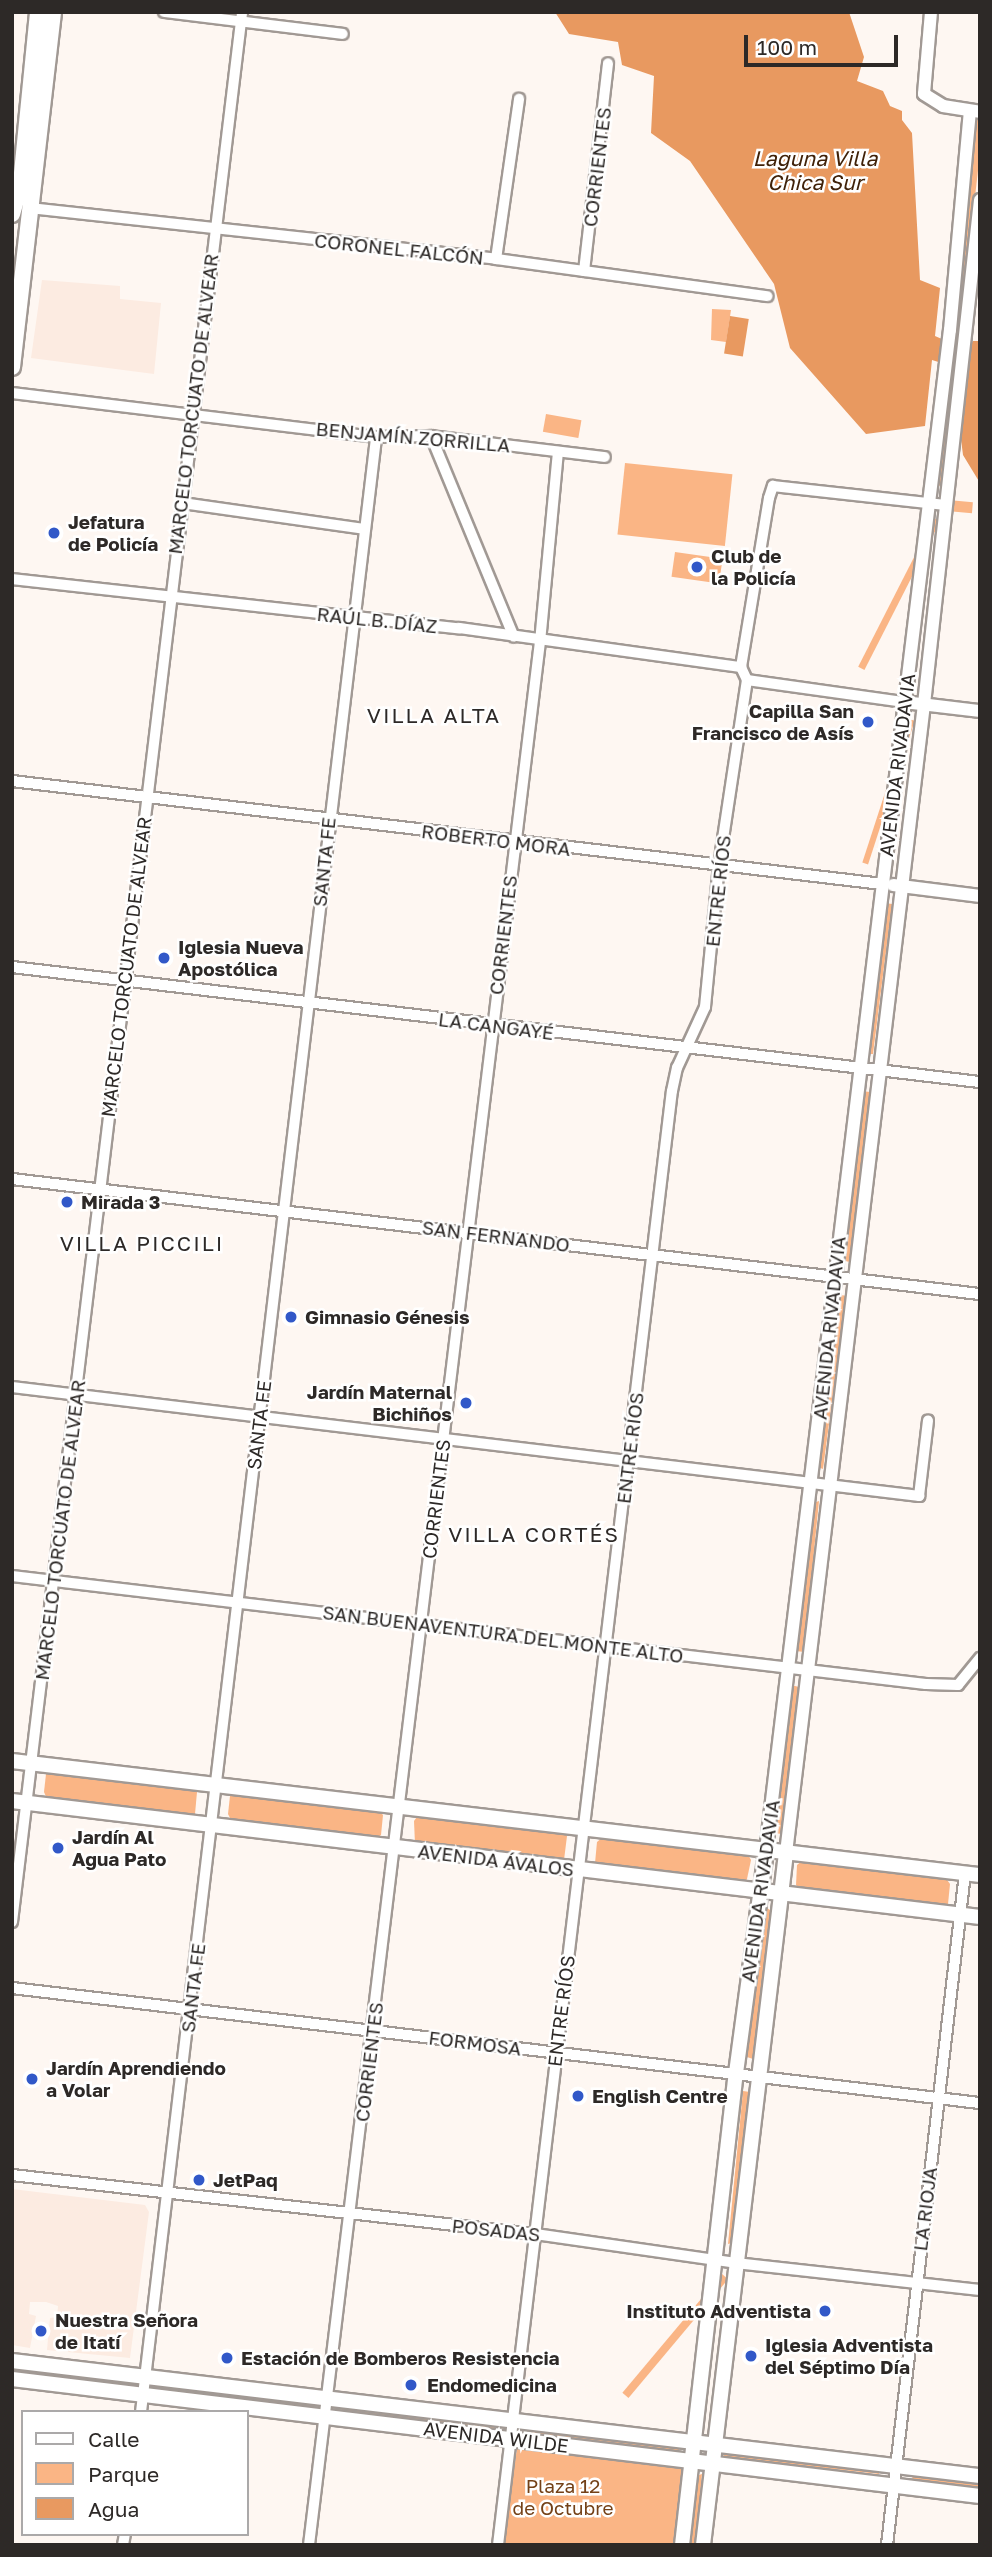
<!DOCTYPE html>
<html>
<head>
<meta charset="utf-8">
<style>
	body { margin:0 }
	#map { position:relative; width:992px; height:2557px; overflow:hidden; background:#fef7f2; font-family:"Golos Text",sans-serif }
	div>[style] { position:absolute }
	.built>* { inset:0; background:#fcebe1 }
	.green>* { inset:0; background:#fab585; transform-origin:0 0 }
	.water>* { inset:0; background:#e89960; transform-origin:0 0 }
	.roads { filter:drop-shadow(2px 0 #a19994) drop-shadow(-2px 0 #a19994) drop-shadow(0 2px #a19994) drop-shadow(0 -2px #a19994) }
	.minor>* { height:10px; margin:-5px; padding:0 5px; transform-origin:5px; border-radius:5px; background:#fff }
	.tertiary>* { height:12px; margin:-6px; padding:0 6px; transform-origin:6px; border-radius:6px; background:#fff }
	.secondary>* { height:14px; margin:-7px; padding:0 7px; transform-origin:7px; border-radius:7px; background:#fff }
	.primary>* { height:16px; margin:-8px; padding:0 8px; transform-origin:8px; border-radius:8px; background:#fff }
	.dots>* { width:19px; height:19px; translate:-50% -50%; box-sizing:border-box; border:4px solid #fff; border-radius:50% }
	span { translate:-50% -50%; white-space:nowrap; text-align:center; line-height:1.15; -webkit-text-stroke:5px #fff; paint-order:stroke }
	.street-label { font-size:19px; color:#2d2927 }
	.poi-label { font-size:19px; color:#2d2927; font-weight:700 }
	.left { translate:0 -50%; text-align:left }
	.right { translate:-100% -50%; text-align:right }
	.park-label { font-size:19px; color:#744117 }
	.water-label { font-size:21px; color:#402108; font-style:italic }
	.neighbourhood-label { font-size:21px; color:#2d2927; letter-spacing:2px }
	.frame { position:absolute; inset:0; border:14px solid #2d2927; pointer-events:none }
	.legend { position:absolute; left:21px; top:2410px; width:228px; height:126px; box-sizing:border-box; background:#fff; border:2px solid #aba9a9; margin:0; padding:9px 12px; list-style:none; font-size:21px; color:#2d2927 }
	.legend li { display:flex; align-items:center; gap:14px; height:35px }
	.legend b { width:35px; border:2px solid #aba9a9 }
	.scale { position:absolute; left:744px; top:35px; width:154px; height:32px; box-sizing:border-box; border:4px solid #2d2927; border-top:0; padding-left:9px; font-size:21px; line-height:24px; white-space:nowrap; color:#2d2927; -webkit-text-stroke:5px #fff; paint-order:stroke }
</style>
</head>
<body>
<div id="map">
	<div class="built">
		<div style="clip-path:polygon(42px 280px,120px 286px,120px 299px,161px 303px,154px 374px,31px 358px)"></div>
		<div style="clip-path:polygon(12px 2189px,145px 2205px,149px 2212px,130px 2358px,47px 2350px,50px 2318px,57px 2317px,58px 2306px,46px 2302px,30px 2302px,29px 2314px,36px 2316px,30px 2348px,12px 2345px)"></div>
	</div>
	<div class="green">
		<div style="clip-path:polygon(980px 116px,980px 153px,942px 486px,935px 485px,975px 119px)"></div>
		<div style="clip-path:polygon(712px 309px,731px 310px,726px 342px,711px 340px)"></div>
		<div style="left:546px;top:414px;width:36px;height:18px;rotate:10deg"></div>
		<div style="left:625px;top:463px;width:108px;height:72px;rotate:6deg"></div>
		<div style="left:948px;top:500px;width:25px;height:11px;rotate:5deg"></div>
		<div style="left:934px;top:518px;width:7px;height:167px;rotate:27deg"></div>
		<div style="left:675px;top:552px;width:48px;height:25px;rotate:8deg"></div>
		<div style="left:909px;top:719px;width:6px;height:151px;rotate:18deg"></div>
		<div style="clip-path:polygon(885px 903px,892px 904px,873px 1054px,868px 1054px)"></div>
		<div style="left:862px;top:1091px;width:8px;height:171px;rotate:7deg"></div>
		<div style="clip-path:polygon(838px 1294px,846px 1296px,823px 1469px,818px 1467px)"></div>
		<div style="clip-path:polygon(819px 1501px,804px 1652px,796px 1651px,813px 1503px)"></div>
		<div style="clip-path:polygon(791px 1685px,799px 1687px,783px 1834px,772px 1833px)"></div>
		<div style="clip-path:polygon(51px 1770px,191px 1786px,197px 1792px,195px 1814px,187px 1819px,48px 1801px,44px 1792px,46px 1774px)"></div>
		<div style="clip-path:polygon(236px 1791px,376px 1808px,383px 1815px,381px 1835px,374px 1840px,233px 1824px,228px 1814px,230px 1796px)"></div>
		<div style="clip-path:polygon(419px 1814px,561px 1832px,567px 1836px,564px 1860px,558px 1863px,415px 1844px,414px 1821px)"></div>
		<div style="clip-path:polygon(603px 1837px,747px 1853px,751px 1860px,747px 1879px,743px 1884px,603px 1869px,595px 1863px,597px 1842px)"></div>
		<div style="clip-path:polygon(803px 1860px,945px 1877px,950px 1884px,948px 1904px,940px 1908px,802px 1892px,796px 1885px,797px 1865px)"></div>
		<div style="clip-path:polygon(767px 1908px,773px 1912px,753px 2059px,747px 2057px,763px 1910px)"></div>
		<div style="clip-path:polygon(743px 2091px,750px 2092px,732px 2243px,728px 2244px)"></div>
		<div style="left:722px;top:2274px;width:8px;height:155px;rotate:40deg"></div>
		<div style="clip-path:polygon(12px 2364px,127px 2379px,126px 2387px,12px 2375px)"></div>
		<div style="clip-path:polygon(158px 2385px,209px 2388px,208px 2400px,157px 2391px)"></div>
		<div style="clip-path:polygon(231px 2387px,311px 2400px,311px 2407px,308px 2411px,229px 2402px)"></div>
		<div style="clip-path:polygon(342px 2405px,495px 2424px,495px 2429px,342px 2413px)"></div>
		<div style="clip-path:polygon(528px 2428px,679px 2446px,679px 2451px,530px 2436px)"></div>
		<div style="clip-path:polygon(522px 2444px,682px 2464px,686px 2470px,677px 2545px,503px 2545px,517px 2448px)"></div>
		<div style="clip-path:polygon(722px 2448px,879px 2470px,879px 2474px,724px 2457px)"></div>
		<div style="left:913px;top:2473px;width:68px;height:8px;rotate:8deg"></div>
		<div style="clip-path:polygon(702px 2474px,696px 2545px,688px 2545px,696px 2476px)"></div>
	</div>
	<div class="water">
		<div style="clip-path:polygon(555px 12px,849px 12px,864px 57px,857px 81px,883px 91px,890px 106px,902px 111px,902px 120px,912px 133px,920px 280px,940px 288px,935px 336px,967px 350px,973px 341px,980px 341px,980px 483px,963px 455px,958px 416px,964px 370px,932px 360px,925px 426px,866px 434px,790px 348px,774px 284px,690px 161px,651px 133px,654px 76px,622px 65px,618px 42px,569px 34px)"></div>
		<div style="left:730px;top:316px;width:19px;height:38px;rotate:9deg"></div>
	</div>
	<div class="roads">
		<div class="minor">
			<div style="left:164px;top:12px;width:180px;rotate:7deg"></div>
			<div style="left:30px;top:208px;width:469px;rotate:6.2deg"></div>
			<div style="left:496px;top:259px;width:274px;rotate:7.8deg"></div>
			<div style="left:496px;top:259px;width:162px;rotate:-81.8deg"></div>
			<div style="left:584px;top:271px;width:209px;rotate:-83.4deg"></div>
			<div style="left:12px;top:393px;width:367px;rotate:6.9deg"></div>
			<div style="left:376px;top:437px;width:55px;rotate:-1deg"></div>
			<div style="left:431px;top:436px;width:175px;rotate:6.9deg"></div>
			<div style="left:431px;top:436px;width:217px;rotate:67.6deg"></div>
			<div style="left:182px;top:503px;width:184px;rotate:8.1deg"></div>
			<div style="left:12px;top:579px;width:450px;rotate:6.3deg"></div>
			<div style="left:459px;top:628px;width:285px;rotate:7.9deg"></div>
			<div style="left:747px;top:680px;width:159px;rotate:8deg"></div>
			<div style="left:12px;top:781px;width:876px;rotate:6.75deg"></div>
			<div style="left:12px;top:967px;width:975px;rotate:6.78deg"></div>
			<div style="left:12px;top:1179px;width:975px;rotate:6.78deg"></div>
			<div style="left:12px;top:1387px;width:914px;rotate:6.85deg"></div>
			<div style="left:919px;top:1496px;width:76px;rotate:-83.2deg"></div>
			<div style="left:12px;top:1576px;width:920px;rotate:6.74deg"></div>
			<div style="left:926px;top:1684px;width:32px;rotate:2deg"></div>
			<div style="left:958px;top:1685px;width:35px;rotate:-51deg"></div>
			<div style="left:12px;top:1922px;width:1924px;rotate:-83.13deg"></div>
			<div style="left:12px;top:1988px;width:975px;rotate:6.78deg"></div>
			<div style="left:12px;top:2175px;width:526px;rotate:6.44deg"></div>
			<div style="left:535px;top:2234px;width:203px;rotate:8.2deg"></div>
			<div style="left:736px;top:2263px;width:245px;rotate:6.3deg"></div>
			<div style="left:141px;top:2412px;width:1989px;rotate:-83.21deg"></div>
			<div style="left:123px;top:2545px;width:11px;rotate:-80deg"></div>
			<div style="left:309px;top:2545px;width:1917px;rotate:-83.08deg"></div>
			<div style="left:540px;top:642px;width:191px;rotate:-84.6deg"></div>
			<div style="left:498px;top:2545px;width:1464px;rotate:-83.18deg"></div>
			<div style="left:672px;top:1091px;width:24px;rotate:-78deg"></div>
			<div style="left:677px;top:1068px;width:67px;rotate:-65.3deg"></div>
			<div style="left:705px;top:1007px;width:143px;rotate:-84.4deg"></div>
			<div style="left:719px;top:865px;width:187px;rotate:-81.4deg"></div>
			<div style="left:747px;top:680px;width:14px;rotate:-115deg"></div>
			<div style="left:741px;top:667px;width:171px;rotate:-80.6deg"></div>
			<div style="left:769px;top:498px;width:13px;rotate:-72deg"></div>
			<div style="left:773px;top:486px;width:173px;rotate:6.3deg"></div>
			<div style="left:887px;top:2545px;width:677px;rotate:-83.38deg"></div>
		</div>
		<div class="tertiary">
			<div style="left:931px;top:12px;width:82px;rotate:94.9deg"></div>
			<div style="left:924px;top:94px;width:22px;rotate:32deg"></div>
			<div style="left:943px;top:106px;width:37px;rotate:9deg"></div>
			<div style="left:904px;top:702px;width:77px;rotate:6.8deg"></div>
			<div style="left:893px;top:885px;width:88px;rotate:7.2deg"></div>
			<div style="left:766px;top:1850px;width:1531px;rotate:-83.1deg"></div>
			<div style="left:950px;top:330px;width:220px;rotate:-84.8deg"></div>
			<div style="left:786px;top:1853px;width:1157px;rotate:-83.15deg"></div>
			<div style="left:924px;top:704px;width:507px;rotate:-83.66deg"></div>
		</div>
		<div class="secondary">
			<div style="left:12px;top:1761px;width:975px;rotate:6.72deg"></div>
			<div style="left:12px;top:1801px;width:975px;rotate:6.83deg"></div>
			<div style="left:12px;top:2361px;width:975px;rotate:6.78deg"></div>
			<div style="left:12px;top:2379px;width:975px;rotate:6.89deg"></div>
			<div style="left:682px;top:2545px;width:475px;rotate:-83.5deg"></div>
			<div style="left:736px;top:2073px;width:225px;rotate:-82.3deg"></div>
			<div style="left:703px;top:2545px;width:697px;rotate:-83.16deg"></div>
		</div>
		<div class="primary">
			<div style="left:12px;top:214px;width:32px;rotate:-74deg"></div>
			<div style="left:21px;top:183px;width:172px;rotate:-84.3deg"></div>
			<div style="left:12px;top:367px;width:357px;rotate:-83.4deg"></div>
		</div>
	</div>
	<div class="dots">
		<div style="left:54px;top:533px;background:#3158c8"></div>
		<div style="left:697px;top:567px;background:#3158c8"></div>
		<div style="left:868px;top:722px;background:#3158c8"></div>
		<div style="left:164px;top:958px;background:#3158c8"></div>
		<div style="left:67px;top:1202px;background:#3158c8"></div>
		<div style="left:291px;top:1317px;background:#3158c8"></div>
		<div style="left:466px;top:1403px;background:#3158c8"></div>
		<div style="left:58px;top:1848px;background:#3158c8"></div>
		<div style="left:32px;top:2079px;background:#3158c8"></div>
		<div style="left:578px;top:2096px;background:#3158c8"></div>
		<div style="left:199px;top:2180px;background:#3158c8"></div>
		<div style="left:825px;top:2311px;background:#3158c8"></div>
		<div style="left:41px;top:2331px;background:#3158c8"></div>
		<div style="left:751px;top:2356px;background:#3158c8"></div>
		<div style="left:227px;top:2358px;background:#3158c8"></div>
		<div style="left:411px;top:2385px;background:#3158c8"></div>
	</div>
	<div class="street-label">
		<span style="left:597px;top:167px;rotate:-83deg">CORRIENTES</span>
		<span style="left:399px;top:249px;rotate:6deg">CORONEL FALCÓN</span>
		<span style="left:193px;top:404px;rotate:-83deg">MARCELO TORCUATO DE ALVEAR</span>
		<span style="left:413px;top:437px;rotate:5deg">BENJAMÍN ZORRILLA</span>
		<span style="left:377px;top:620px;rotate:6deg">RAÚL B. DÍAZ</span>
		<span style="left:897px;top:765px;rotate:-83deg">AVENIDA RIVADAVIA</span>
		<span style="left:496px;top:840px;rotate:7deg">ROBERTO MORA</span>
		<span style="left:324px;top:862px;rotate:-84deg">SANTA FE</span>
		<span style="left:718px;top:891px;rotate:-84deg">ENTRE RÍOS</span>
		<span style="left:503px;top:935px;rotate:-83deg">CORRIENTES</span>
		<span style="left:126px;top:967px;rotate:-83deg">MARCELO TORCUATO DE ALVEAR</span>
		<span style="left:496px;top:1026px;rotate:7deg">LA CANGAYÉ</span>
		<span style="left:496px;top:1236px;rotate:7deg">SAN FERNANDO</span>
		<span style="left:829px;top:1328px;rotate:-84deg">AVENIDA RIVADAVIA</span>
		<span style="left:259px;top:1425px;rotate:-83deg">SANTA FE</span>
		<span style="left:630px;top:1448px;rotate:-83deg">ENTRE RÍOS</span>
		<span style="left:436px;top:1499px;rotate:-83deg">CORRIENTES</span>
		<span style="left:60px;top:1530px;rotate:-83deg">MARCELO TORCUATO DE ALVEAR</span>
		<span style="left:503px;top:1634px;rotate:7deg">SAN BUENAVENTURA DEL MONTE ALTO</span>
		<span style="left:496px;top:1860px;rotate:7deg">AVENIDA ÁVALOS</span>
		<span style="left:760px;top:1891px;rotate:-82deg">AVENIDA RIVADAVIA</span>
		<span style="left:193px;top:1988px;rotate:-83deg">SANTA FE</span>
		<span style="left:561px;top:2011px;rotate:-83deg">ENTRE RÍOS</span>
		<span style="left:475px;top:2043px;rotate:7deg">FORMOSA</span>
		<span style="left:369px;top:2062px;rotate:-83deg">CORRIENTES</span>
		<span style="left:925px;top:2209px;rotate:-83deg">LA RIOJA</span>
		<span style="left:496px;top:2230px;rotate:6deg">POSADAS</span>
		<span style="left:496px;top:2437px;rotate:7deg">AVENIDA WILDE</span>
	</div>
	<div class="poi-label">
		<span class="left" style="left:68px;top:533px">Jefatura<br>de Policía</span>
		<span class="left" style="left:711px;top:567px">Club de<br>la Policía</span>
		<span class="right" style="left:854px;top:722px">Capilla San<br>Francisco de Asís</span>
		<span class="left" style="left:178px;top:958px">Iglesia Nueva<br>Apostólica</span>
		<span class="left" style="left:81px;top:1202px">Mirada 3</span>
		<span class="left" style="left:305px;top:1317px">Gimnasio Génesis</span>
		<span class="right" style="left:452px;top:1403px">Jardín Maternal<br>Bichiños</span>
		<span class="left" style="left:72px;top:1848px">Jardín Al<br>Agua Pato</span>
		<span class="left" style="left:46px;top:2079px">Jardín Aprendiendo<br>a Volar</span>
		<span class="left" style="left:592px;top:2096px">English Centre</span>
		<span class="left" style="left:213px;top:2180px">JetPaq</span>
		<span class="right" style="left:811px;top:2311px">Instituto Adventista</span>
		<span class="left" style="left:55px;top:2331px">Nuestra Señora<br>de Itatí</span>
		<span class="left" style="left:765px;top:2356px">Iglesia Adventista<br>del Séptimo Día</span>
		<span class="left" style="left:241px;top:2358px">Estación de Bomberos Resistencia</span>
		<span class="left" style="left:427px;top:2385px">Endomedicina</span>
	</div>
	<div class="park-label">
		<span style="left:563px;top:2497px">Plaza 12<br>de Octubre</span>
	</div>
	<div class="water-label">
		<span style="left:815px;top:170px">Laguna Villa<br>Chica Sur</span>
	</div>
	<div class="neighbourhood-label">
		<span style="left:434px;top:715px">VILLA ALTA</span>
		<span style="left:142px;top:1243px">VILLA PICCILI</span>
		<span style="left:534px;top:1534px">VILLA CORTÉS</span>
	</div>
	<div class="frame"></div>
	<ul class="legend">
	<li><b style="height:9px;background:#fff"></b>Calle</li>
	<li><b style="height:19px;background:#fab585"></b>Parque</li>
	<li><b style="height:19px;background:#e89960"></b>Agua</li>
	</ul>
	<div class="scale">100 m</div>
</div>
</body>
</html>
